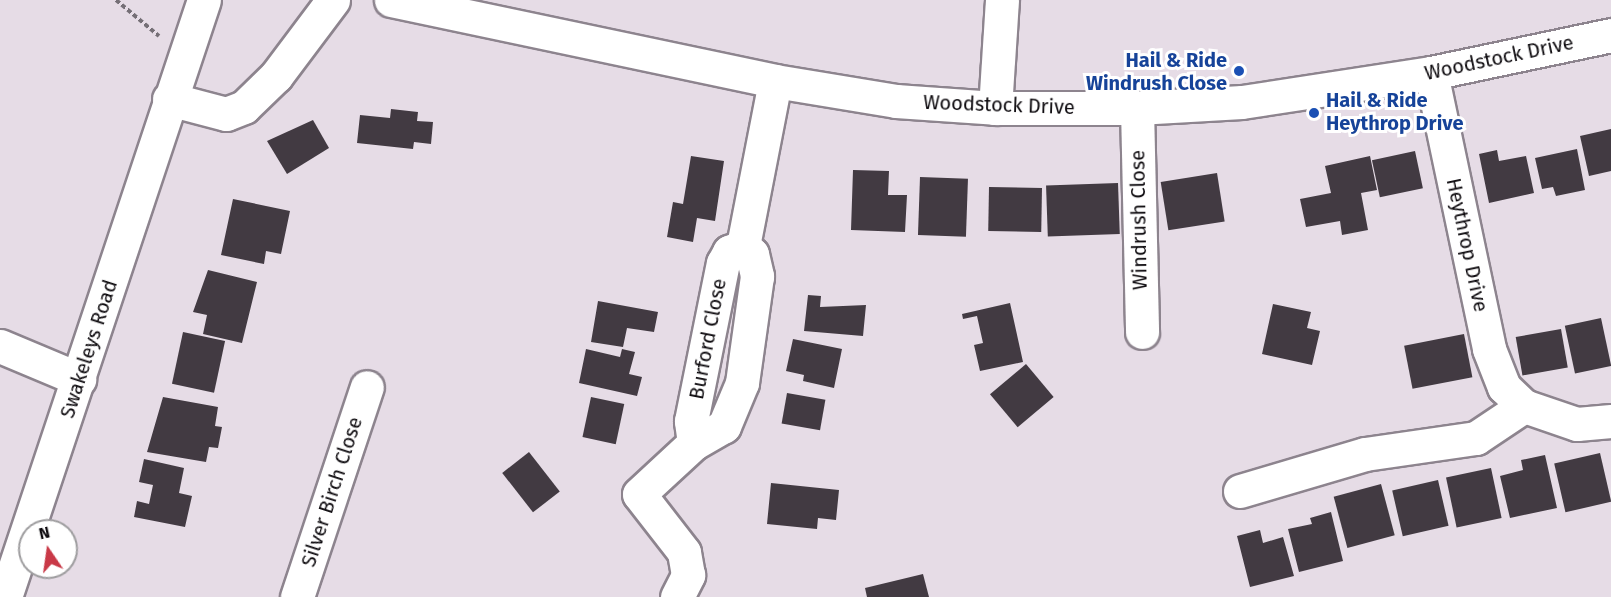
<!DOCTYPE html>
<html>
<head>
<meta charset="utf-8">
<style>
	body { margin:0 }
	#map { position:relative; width:1611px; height:597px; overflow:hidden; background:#e6dce6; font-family:"Fira Sans",sans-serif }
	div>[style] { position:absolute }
	.building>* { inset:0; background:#423a42; transform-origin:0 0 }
	.path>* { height:4px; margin-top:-2px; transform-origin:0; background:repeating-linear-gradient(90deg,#756f76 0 4.5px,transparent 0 7.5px) }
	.roads { filter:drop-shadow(2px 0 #8d848e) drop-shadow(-2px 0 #8d848e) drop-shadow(0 2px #8d848e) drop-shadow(0 -2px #8d848e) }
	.street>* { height:33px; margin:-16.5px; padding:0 16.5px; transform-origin:16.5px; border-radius:16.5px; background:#fff }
	.secondary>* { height:33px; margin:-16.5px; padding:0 16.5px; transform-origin:16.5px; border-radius:16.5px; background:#fff }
	.dots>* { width:16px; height:16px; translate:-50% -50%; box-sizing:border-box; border:3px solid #fff; border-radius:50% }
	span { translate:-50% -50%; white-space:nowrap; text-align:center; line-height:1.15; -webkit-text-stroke:6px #fff; paint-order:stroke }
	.street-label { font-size:20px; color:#0d0a0e }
	.transit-label { font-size:20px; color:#164399; font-weight:700 }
	.right { translate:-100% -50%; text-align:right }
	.left { translate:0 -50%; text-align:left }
	.north { position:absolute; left:18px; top:519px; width:60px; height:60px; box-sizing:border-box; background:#fff; border:2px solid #9e9d9f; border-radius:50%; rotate:347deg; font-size:16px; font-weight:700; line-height:24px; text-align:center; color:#0d0a0e }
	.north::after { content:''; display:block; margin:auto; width:21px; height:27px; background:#c93947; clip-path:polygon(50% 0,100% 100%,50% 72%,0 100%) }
</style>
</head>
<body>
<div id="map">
	<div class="building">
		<div style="clip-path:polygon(391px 109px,418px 112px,417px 121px,433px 122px,431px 144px,414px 142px,413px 149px,357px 143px,360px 115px,390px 118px)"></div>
		<div style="clip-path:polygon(313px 120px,329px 148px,287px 174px,267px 141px)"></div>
		<div style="clip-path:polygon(1611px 129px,1611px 171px,1589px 176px,1580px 136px)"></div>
		<div style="clip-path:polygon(1577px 149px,1585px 190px,1556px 196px,1553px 187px,1542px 189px,1535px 158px)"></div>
		<div style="clip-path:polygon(1497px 150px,1499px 161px,1526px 156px,1534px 193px,1489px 203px,1479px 154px)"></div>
		<div style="left:1415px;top:151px;width:38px;height:44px;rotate:78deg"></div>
		<div style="clip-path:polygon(691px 156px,724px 161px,715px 221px,697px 218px,693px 242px,667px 237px,673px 202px,683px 204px)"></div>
		<div style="clip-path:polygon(1370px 156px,1377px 190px,1361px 193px,1368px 230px,1342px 235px,1340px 221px,1306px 227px,1300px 199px,1331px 193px,1325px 166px)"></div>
		<div style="clip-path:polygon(853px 170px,889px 171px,888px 195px,907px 195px,905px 232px,851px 230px)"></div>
		<div style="left:1217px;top:173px;width:49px;height:57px;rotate:81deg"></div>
		<div style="left:920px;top:177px;width:48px;height:58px;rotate:2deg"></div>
		<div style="left:1118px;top:183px;width:51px;height:72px;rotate:88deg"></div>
		<div style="left:989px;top:187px;width:53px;height:44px;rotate:1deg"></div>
		<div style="clip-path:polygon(233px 199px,290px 211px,281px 254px,266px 251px,264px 264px,221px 255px)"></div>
		<div style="clip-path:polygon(208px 270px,257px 282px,242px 343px,203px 334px,207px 315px,193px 312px)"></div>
		<div style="clip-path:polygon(808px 295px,821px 296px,820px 307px,866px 305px,863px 336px,804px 331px)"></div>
		<div style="clip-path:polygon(598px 301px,658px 312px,654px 332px,627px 328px,623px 347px,591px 342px)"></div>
		<div style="clip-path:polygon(1010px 303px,1023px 362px,980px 371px,974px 345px,983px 343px,977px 316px,963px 319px,962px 314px)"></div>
		<div style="clip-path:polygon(1273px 304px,1311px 312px,1307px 328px,1320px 331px,1312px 365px,1262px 354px)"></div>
		<div style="left:1601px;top:318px;width:49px;height:37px;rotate:78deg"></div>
		<div style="left:1561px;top:329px;width:39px;height:46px;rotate:80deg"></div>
		<div style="left:183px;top:332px;width:43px;height:53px;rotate:12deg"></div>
		<div style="left:1464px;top:334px;width:44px;height:61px;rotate:79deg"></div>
		<div style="clip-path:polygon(793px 339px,842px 349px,834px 388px,803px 381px,804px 375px,786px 371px)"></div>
		<div style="clip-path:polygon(586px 349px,620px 357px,622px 349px,635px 352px,629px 374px,642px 377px,637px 396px,579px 383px)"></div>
		<div style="left:1026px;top:364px;width:43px;height:47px;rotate:50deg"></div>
		<div style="left:787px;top:393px;width:39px;height:31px;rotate:10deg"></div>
		<div style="clip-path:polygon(163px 397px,218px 407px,215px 426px,222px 427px,218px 448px,209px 447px,206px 462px,147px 452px)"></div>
		<div style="left:591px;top:397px;width:34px;height:41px;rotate:12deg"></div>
		<div style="left:529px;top:452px;width:50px;height:34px;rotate:52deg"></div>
		<div style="left:1600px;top:453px;width:50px;height:47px;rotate:77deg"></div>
		<div style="clip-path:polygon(1545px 455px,1557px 508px,1510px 518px,1500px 476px,1523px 470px,1521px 460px)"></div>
		<div style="clip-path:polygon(144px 459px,184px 468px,179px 493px,192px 496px,185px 527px,134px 517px,137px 501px,149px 504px,153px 485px,139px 482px)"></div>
		<div style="left:1491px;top:468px;width:51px;height:46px;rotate:78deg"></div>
		<div style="left:1438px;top:480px;width:47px;height:47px;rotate:77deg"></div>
		<div style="clip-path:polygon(771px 483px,839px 490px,836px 520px,818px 518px,817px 529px,767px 524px)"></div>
		<div style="left:1381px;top:484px;width:53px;height:49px;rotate:75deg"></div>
		<div style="clip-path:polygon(1331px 512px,1343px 561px,1299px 572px,1288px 529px,1312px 524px,1310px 518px)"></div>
		<div style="clip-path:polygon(1260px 530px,1263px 543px,1283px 537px,1294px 576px,1250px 587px,1237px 536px)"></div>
		<div style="clip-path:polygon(923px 574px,929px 597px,867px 597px,865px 588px)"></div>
	</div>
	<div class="path">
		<div style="left:116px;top:0;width:56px;rotate:39.9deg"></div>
	</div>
	<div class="roads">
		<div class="street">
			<div style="left:391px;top:0;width:392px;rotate:11.9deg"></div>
			<div style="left:775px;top:81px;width:123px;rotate:9.4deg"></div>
			<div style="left:896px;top:101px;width:99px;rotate:4deg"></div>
			<div style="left:995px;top:108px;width:142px"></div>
			<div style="left:1137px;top:108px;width:105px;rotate:-3.3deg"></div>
			<div style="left:1242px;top:102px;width:191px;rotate:-8.7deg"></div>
			<div style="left:1431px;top:73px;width:184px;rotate:-11.9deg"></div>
			<div style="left:1431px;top:73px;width:282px;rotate:78.1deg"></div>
			<div style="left:1489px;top:349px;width:41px;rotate:68.5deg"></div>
			<div style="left:1504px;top:387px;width:28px;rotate:44deg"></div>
			<div style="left:169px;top:99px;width:59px;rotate:14.7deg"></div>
			<div style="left:226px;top:114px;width:19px;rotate:-21deg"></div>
			<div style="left:244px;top:107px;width:45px;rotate:-44.1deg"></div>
			<div style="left:276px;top:76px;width:95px;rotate:-53.1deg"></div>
			<div style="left:995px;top:108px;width:108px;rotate:-86.3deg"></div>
			<div style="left:1137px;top:108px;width:224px;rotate:88.7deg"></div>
			<div style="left:743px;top:246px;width:12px;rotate:42deg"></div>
			<div style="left:752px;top:254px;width:23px;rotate:77deg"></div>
			<div style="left:757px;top:276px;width:108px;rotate:98deg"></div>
			<div style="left:742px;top:383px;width:47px;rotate:112.7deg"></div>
			<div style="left:724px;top:426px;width:34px;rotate:150deg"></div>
			<div style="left:694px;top:443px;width:22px;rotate:-98deg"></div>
			<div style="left:691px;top:421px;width:161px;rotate:-78.6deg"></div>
			<div style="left:723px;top:263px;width:13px;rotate:-61deg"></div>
			<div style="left:729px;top:252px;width:15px;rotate:-23deg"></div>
			<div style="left:743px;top:246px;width:168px;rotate:-79deg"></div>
			<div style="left:0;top:346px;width:86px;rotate:22.7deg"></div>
			<div style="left:1240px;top:491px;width:130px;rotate:-16.5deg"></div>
			<div style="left:1365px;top:454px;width:112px;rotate:-8.2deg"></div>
			<div style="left:1476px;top:438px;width:58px;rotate:-33.7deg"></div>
			<div style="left:1524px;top:406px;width:56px;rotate:18.8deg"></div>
			<div style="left:1577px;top:424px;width:34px;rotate:-5deg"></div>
			<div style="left:297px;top:597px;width:221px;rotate:-71.6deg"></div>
			<div style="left:677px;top:597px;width:25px;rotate:-63deg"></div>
			<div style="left:688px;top:575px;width:23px;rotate:-100deg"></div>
			<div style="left:684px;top:552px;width:73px;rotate:-127.8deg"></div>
			<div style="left:639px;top:494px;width:75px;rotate:-42.8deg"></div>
		</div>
		<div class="secondary">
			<div style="left:5px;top:597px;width:629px;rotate:-71.57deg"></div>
		</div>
	</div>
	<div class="dots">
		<div style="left:1239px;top:71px;background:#1a4fb4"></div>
		<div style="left:1314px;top:113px;background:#1a4fb4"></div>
	</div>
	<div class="street-label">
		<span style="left:1499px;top:58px;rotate:-12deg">Woodstock Drive</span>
		<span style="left:999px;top:105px;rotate:2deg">Woodstock Drive</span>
		<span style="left:1139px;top:220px;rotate:-91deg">Windrush Close</span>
		<span style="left:1467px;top:245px;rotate:78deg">Heythrop Drive</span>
		<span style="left:708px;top:339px;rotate:-79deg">Burford Close</span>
		<span style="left:89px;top:349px;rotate:-72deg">Swakeleys Road</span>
		<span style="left:332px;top:492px;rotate:-72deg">Silver Birch Close</span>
	</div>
	<div class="transit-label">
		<span class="right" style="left:1227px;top:72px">Hail &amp; Ride<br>Windrush Close</span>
		<span class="left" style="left:1326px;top:112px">Hail &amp; Ride<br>Heythrop Drive</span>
	</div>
	<div class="north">N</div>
</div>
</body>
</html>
